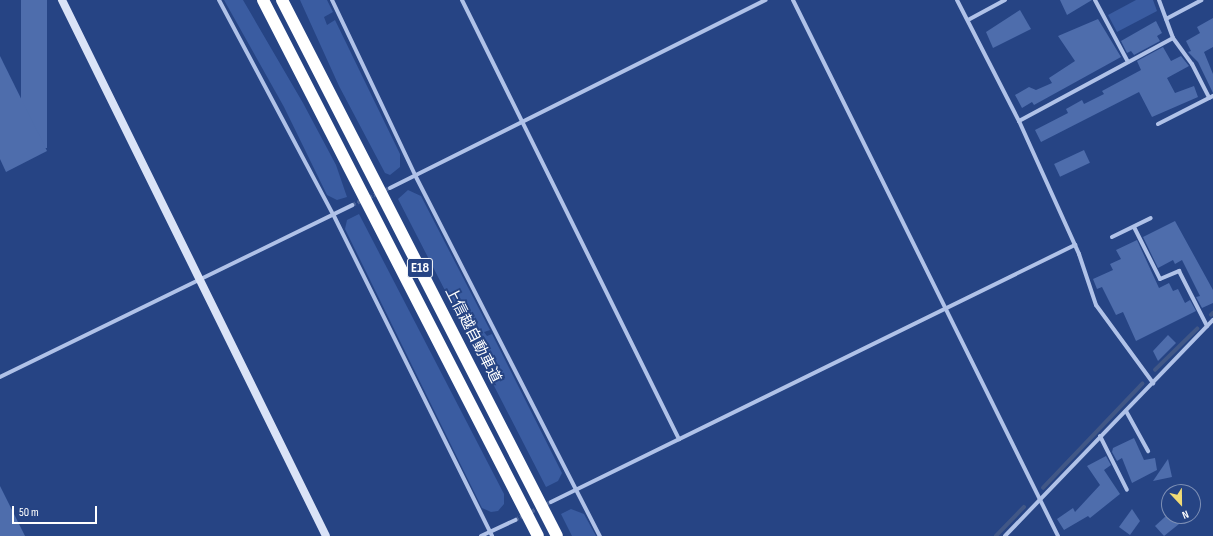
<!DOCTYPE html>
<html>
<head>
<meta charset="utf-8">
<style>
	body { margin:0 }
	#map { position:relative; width:1213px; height:536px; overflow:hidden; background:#264484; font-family:"Sofia Sans Condensed","Noto Sans JP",sans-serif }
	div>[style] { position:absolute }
	.green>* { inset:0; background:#3a5ca1 }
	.stream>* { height:3.5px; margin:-1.75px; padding:0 1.75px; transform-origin:1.75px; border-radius:1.75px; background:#415786 }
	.building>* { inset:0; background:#4e6dac; transform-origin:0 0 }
	.street-tunnel>* { height:4px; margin-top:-2px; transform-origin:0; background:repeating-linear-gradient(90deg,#476096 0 4px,transparent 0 6px) }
	.street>* { height:4px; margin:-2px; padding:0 2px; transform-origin:2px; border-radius:2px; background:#b0c2e8 }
	.secondary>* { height:8px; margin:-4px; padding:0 4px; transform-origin:4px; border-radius:4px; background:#dae3f7 }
	.highway>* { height:12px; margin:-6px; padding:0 6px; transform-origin:6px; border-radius:6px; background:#fff }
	span { translate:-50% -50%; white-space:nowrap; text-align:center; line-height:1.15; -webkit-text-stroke:4px #264484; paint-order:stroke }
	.shield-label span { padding:1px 3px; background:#264484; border:1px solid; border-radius:3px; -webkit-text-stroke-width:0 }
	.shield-label { font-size:14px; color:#fff; font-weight:700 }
	.street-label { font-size:15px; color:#fff }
	.north { position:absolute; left:1161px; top:484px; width:40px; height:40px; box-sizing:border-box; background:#264484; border:1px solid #7d8fb5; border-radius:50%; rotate:158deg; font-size:11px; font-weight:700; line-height:16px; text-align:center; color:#fff }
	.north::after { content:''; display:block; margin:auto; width:14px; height:18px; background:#f1db75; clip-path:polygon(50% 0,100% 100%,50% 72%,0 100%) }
	.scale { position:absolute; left:12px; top:506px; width:85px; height:18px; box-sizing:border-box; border:2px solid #fff; border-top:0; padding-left:5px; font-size:12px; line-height:14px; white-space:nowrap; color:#fff; -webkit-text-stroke:3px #264484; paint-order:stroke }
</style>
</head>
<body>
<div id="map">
	<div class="green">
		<div style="clip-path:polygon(224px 0,243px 0,303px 103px,336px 165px,347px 197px,337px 200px,327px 195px,284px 107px)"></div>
		<div style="clip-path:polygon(300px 0,327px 0,333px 12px,324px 17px,327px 25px,335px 20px,400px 154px,400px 167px,390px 175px,385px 173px,339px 86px)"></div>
		<div style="clip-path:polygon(1136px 0,1153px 0,1157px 11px,1117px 32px,1108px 15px)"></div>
		<div style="clip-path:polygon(408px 190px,421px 196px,490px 330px,484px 332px,487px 336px,492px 334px,562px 473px,558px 481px,546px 487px,398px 199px)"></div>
		<div style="clip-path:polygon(359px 214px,504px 494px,504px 504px,498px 511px,491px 512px,482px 508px,345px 229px,347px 220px)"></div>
		<div style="clip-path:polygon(571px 509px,584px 514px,596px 536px,572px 536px,561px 514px)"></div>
	</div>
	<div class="stream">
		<div style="left:1211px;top:315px;width:3px;rotate:-45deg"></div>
		<div style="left:1155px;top:370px;width:59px;rotate:-44.3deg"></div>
		<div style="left:1043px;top:488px;width:144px;rotate:-46.4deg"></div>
		<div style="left:996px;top:536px;width:40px;rotate:-46deg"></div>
	</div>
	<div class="building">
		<div style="left:21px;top:0;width:26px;height:148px"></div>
		<div style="clip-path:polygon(1060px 0,1092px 0,1067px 15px)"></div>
		<div style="clip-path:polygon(1020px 10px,1031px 29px,993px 48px,986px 32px)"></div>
		<div style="clip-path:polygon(1213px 18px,1213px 47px,1204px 52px,1213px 74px,1213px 93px,1198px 62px,1188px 52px,1191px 51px,1186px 41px,1200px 33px,1197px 27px)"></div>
		<div style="clip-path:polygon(1098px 19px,1121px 57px,1034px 105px,1032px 102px,1022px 108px,1015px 95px,1029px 87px,1036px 90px,1052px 83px,1049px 78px,1075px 61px,1058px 36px)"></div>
		<div style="clip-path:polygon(1156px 21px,1162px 33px,1157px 36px,1160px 41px,1134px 55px,1131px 51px,1127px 53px,1121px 41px)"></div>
		<div style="clip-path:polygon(1163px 47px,1171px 61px,1181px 56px,1189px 66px,1167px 78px,1175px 93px,1194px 86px,1198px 97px,1152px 117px,1139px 92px,1041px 142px,1035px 130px,1068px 113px,1066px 109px,1082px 100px,1084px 104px,1104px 94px,1102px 91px,1141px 70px,1137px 61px)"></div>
		<div style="clip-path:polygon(0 56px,47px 151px,6px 172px,0 159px)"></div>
		<div style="left:1084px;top:150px;width:14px;height:33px;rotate:65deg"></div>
		<div style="clip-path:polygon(1175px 221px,1213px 290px,1213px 303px,1202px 308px,1196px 297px,1200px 296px,1182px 260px,1175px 264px,1173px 260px,1158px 268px,1143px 237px)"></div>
		<div style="clip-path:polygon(1137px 240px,1159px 288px,1169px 283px,1173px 291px,1178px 289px,1185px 303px,1190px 300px,1196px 311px,1136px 341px,1123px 312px,1116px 315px,1102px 287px,1097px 289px,1093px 279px,1113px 270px,1110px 264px,1121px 259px,1116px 250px)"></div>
		<div style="clip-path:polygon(1168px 335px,1176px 343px,1158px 361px,1153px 351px)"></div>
		<div style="clip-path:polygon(1134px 438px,1144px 460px,1155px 458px,1157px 470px,1132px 483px,1122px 458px,1117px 461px,1112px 452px,1113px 448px)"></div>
		<div style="clip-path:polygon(1106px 456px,1111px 465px,1104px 470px,1120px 494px,1090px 518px,1088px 516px,1064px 530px,1057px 519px,1073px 508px,1075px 512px,1100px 485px,1087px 466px)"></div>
		<div style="clip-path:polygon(1168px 459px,1172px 477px,1153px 481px)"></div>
		<div style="clip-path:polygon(0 486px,25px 536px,0 536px)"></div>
		<div style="clip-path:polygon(1132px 509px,1140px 521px,1130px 535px,1119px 527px)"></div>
		<div style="clip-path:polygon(1166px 516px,1189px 516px,1164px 536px,1155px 526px)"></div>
	</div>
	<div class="street-tunnel">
		<div style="left:352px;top:205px;width:42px;rotate:-24.1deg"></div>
		<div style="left:515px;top:520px;width:40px;rotate:-26.6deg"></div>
	</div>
	<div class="street">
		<div style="left:219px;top:0;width:242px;rotate:62deg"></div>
		<div style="left:333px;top:214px;width:359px;rotate:63.7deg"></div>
		<div style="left:332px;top:0;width:194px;rotate:64.6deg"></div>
		<div style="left:415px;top:175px;width:406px;rotate:62.9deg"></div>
		<div style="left:462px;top:0;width:490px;rotate:63.7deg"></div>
		<div style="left:793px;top:0;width:598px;rotate:63.69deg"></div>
		<div style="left:957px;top:0;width:136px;rotate:62.9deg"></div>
		<div style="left:1019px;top:121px;width:146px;rotate:65.7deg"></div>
		<div style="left:1079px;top:254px;width:54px;rotate:71.6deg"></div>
		<div style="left:1096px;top:305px;width:97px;rotate:53.8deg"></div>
		<div style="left:1095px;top:0;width:70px;rotate:62deg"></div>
		<div style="left:1159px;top:0;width:40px;rotate:69.8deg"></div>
		<div style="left:1173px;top:38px;width:32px;rotate:54deg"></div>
		<div style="left:1192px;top:64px;width:38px;rotate:63deg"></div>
		<div style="left:1166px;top:19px;width:40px;rotate:-28deg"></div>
		<div style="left:968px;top:20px;width:42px;rotate:-28.4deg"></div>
		<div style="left:1019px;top:121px;width:175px;rotate:-28.3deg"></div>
		<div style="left:1158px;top:124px;width:62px;rotate:-27deg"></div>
		<div style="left:390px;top:188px;width:420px;rotate:-26.6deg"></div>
		<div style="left:1134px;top:227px;width:58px;rotate:63.4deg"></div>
		<div style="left:1160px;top:279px;width:21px;rotate:-23deg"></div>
		<div style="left:1179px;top:271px;width:62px;rotate:63deg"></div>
		<div style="left:1112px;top:237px;width:43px;rotate:-26deg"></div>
		<div style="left:0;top:377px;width:392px;rotate:-26deg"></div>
		<div style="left:1126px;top:411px;width:46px;rotate:61.2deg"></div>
		<div style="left:1100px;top:436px;width:60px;rotate:63.4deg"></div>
		<div style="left:551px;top:502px;width:584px;rotate:-26.13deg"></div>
		<div style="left:481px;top:536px;width:38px;rotate:-25deg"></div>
		<div style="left:1005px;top:536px;width:300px;rotate:-46.1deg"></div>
	</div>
	<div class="secondary">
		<div style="left:62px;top:0;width:597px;rotate:63.78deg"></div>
	</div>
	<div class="highway">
		<div style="left:263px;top:0;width:602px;rotate:62.84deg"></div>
		<div style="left:282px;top:0;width:602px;rotate:62.84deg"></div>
	</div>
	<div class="shield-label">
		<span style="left:420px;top:268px">E18</span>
	</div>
	<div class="street-label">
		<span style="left:473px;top:335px;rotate:63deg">上信越自動車道</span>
	</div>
	<div class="north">N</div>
	<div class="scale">50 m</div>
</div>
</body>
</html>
